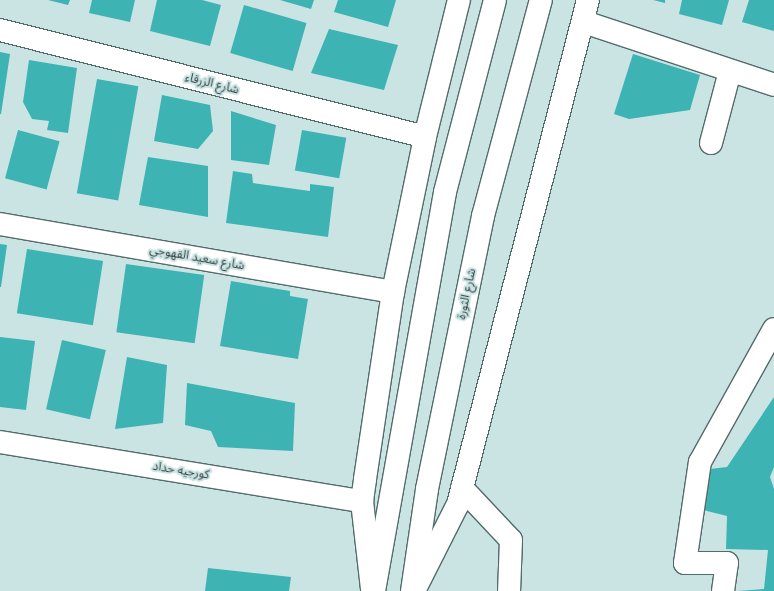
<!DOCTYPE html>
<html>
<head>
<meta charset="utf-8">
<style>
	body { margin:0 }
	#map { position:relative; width:774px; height:591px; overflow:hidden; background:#cae4e4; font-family:Helvetica,"Noto Sans Arabic",sans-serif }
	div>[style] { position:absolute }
	.building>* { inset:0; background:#3db3b3; transform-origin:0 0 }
	.roads { filter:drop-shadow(1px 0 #546b6b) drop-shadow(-1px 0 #546b6b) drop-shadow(0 1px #546b6b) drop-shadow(0 -1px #546b6b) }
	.minor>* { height:22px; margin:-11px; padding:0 11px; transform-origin:11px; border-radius:11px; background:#fff }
	.major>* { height:22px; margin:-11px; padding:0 11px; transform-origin:11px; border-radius:11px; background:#fff }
	.highway>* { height:22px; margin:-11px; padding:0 11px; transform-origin:11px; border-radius:11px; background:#fff }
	span { translate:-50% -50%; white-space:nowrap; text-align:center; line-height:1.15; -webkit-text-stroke:4px #cae4e4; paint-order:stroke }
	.street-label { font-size:12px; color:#323c3c }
</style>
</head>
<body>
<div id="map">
	<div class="building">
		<div style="clip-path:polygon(48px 0,70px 0,68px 5px)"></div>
		<div style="clip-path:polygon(92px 0,135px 0,130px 22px,89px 13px)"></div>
		<div style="clip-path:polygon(157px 0,202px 0,221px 5px,210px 46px,150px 31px)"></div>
		<div style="clip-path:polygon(280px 0,314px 0,311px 9px)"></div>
		<div style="clip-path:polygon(338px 0,396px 0,388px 27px,334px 12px)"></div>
		<div style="clip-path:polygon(653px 0,665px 0,665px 3px)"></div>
		<div style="clip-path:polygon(682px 0,729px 0,722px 25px,679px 14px)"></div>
		<div style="clip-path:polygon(749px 0,774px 0,774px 31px,742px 22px)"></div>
		<div style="left:244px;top:5px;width:65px;height:50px;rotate:16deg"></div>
		<div style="clip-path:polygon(329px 29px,398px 45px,384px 90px,311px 73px)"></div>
		<div style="clip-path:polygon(0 52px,10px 54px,1px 114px,0 114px)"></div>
		<div style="clip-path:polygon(633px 54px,700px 75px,690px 110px,629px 119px,614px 114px)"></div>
		<div style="clip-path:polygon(29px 60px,77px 68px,68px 133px,47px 130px,49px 121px,32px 119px,23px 102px)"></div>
		<div style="left:97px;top:79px;width:42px;height:116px;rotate:10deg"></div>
		<div style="clip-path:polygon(162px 95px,210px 105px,213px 131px,198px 149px,154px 141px)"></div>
		<div style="clip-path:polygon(231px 111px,276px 125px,269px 165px,231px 160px)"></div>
		<div style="left:18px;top:130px;width:43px;height:50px;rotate:15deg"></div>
		<div style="left:302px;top:130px;width:45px;height:41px;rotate:10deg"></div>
		<div style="clip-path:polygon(148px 157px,208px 166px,208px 217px,139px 205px)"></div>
		<div style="clip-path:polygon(233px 171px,252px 174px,253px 183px,310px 191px,310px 184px,334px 187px,328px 237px,226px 223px)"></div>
		<div style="clip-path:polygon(0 244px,7px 245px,1px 287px,0 287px)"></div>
		<div style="left:27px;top:249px;width:77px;height:65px;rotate:9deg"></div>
		<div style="left:126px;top:264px;width:79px;height:69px;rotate:8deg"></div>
		<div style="clip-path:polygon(231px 281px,290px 291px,290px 296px,308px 299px,298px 359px,220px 346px)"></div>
		<div style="clip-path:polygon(0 337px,35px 341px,26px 410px,0 407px)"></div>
		<div style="left:62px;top:340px;width:45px;height:71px;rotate:13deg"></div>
		<div style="clip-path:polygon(127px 357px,167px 365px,163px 423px,115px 429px)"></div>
		<div style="clip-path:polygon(187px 383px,295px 403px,293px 451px,218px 447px,211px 431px,185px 425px)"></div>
		<div style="clip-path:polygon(774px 397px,774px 467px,770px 477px,774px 489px,774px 591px,738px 591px,764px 589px,768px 550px,726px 549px,727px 516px,703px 510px,710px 469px,727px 467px)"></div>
		<div style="clip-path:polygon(208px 568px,291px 577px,289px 591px,205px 591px)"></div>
	</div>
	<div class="roads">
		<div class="minor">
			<div style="left:584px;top:22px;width:200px;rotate:18.3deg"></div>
			<div style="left:0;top:30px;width:438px;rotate:14.1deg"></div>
			<div style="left:711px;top:143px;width:74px;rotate:-75.2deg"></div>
			<div style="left:0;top:224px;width:399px;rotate:9.8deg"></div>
			<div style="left:0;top:442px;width:367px;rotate:9.3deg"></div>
			<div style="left:462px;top:488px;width:71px;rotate:46.7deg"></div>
			<div style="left:511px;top:540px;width:51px;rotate:92.2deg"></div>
			<div style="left:723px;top:591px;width:28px;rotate:-82deg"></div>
			<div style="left:727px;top:563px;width:42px;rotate:180deg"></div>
			<div style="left:685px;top:563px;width:102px;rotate:-81.6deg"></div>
			<div style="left:700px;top:462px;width:152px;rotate:-60.9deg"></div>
		</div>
		<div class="major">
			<div style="left:372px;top:589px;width:89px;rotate:-96.5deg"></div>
			<div style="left:362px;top:501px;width:22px;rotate:-82deg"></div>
			<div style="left:365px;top:479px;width:189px;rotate:-81.5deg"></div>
			<div style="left:393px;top:292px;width:158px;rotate:-78.3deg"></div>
			<div style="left:425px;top:137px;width:141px;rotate:-76.1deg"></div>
			<div style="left:414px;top:591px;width:97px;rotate:-63.2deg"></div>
			<div style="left:458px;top:504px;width:520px;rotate:-75.54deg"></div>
		</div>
		<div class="highway">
			<div style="left:374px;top:591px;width:405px;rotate:-79.9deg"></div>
			<div style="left:445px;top:192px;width:198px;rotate:-75.4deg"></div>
			<div style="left:412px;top:591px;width:103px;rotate:-81.6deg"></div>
			<div style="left:427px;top:489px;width:279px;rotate:-78.4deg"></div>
			<div style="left:483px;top:216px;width:224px;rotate:-75deg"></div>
		</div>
	</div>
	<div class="street-label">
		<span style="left:212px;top:84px;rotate:14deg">شارع الزرقاء</span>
		<span style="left:197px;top:258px;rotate:10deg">شارع سعيد القهوجي</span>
		<span style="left:467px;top:294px;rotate:-78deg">شارع الثورة</span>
		<span style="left:181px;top:471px;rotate:9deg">كورجيه حداد</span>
	</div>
</div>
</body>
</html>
